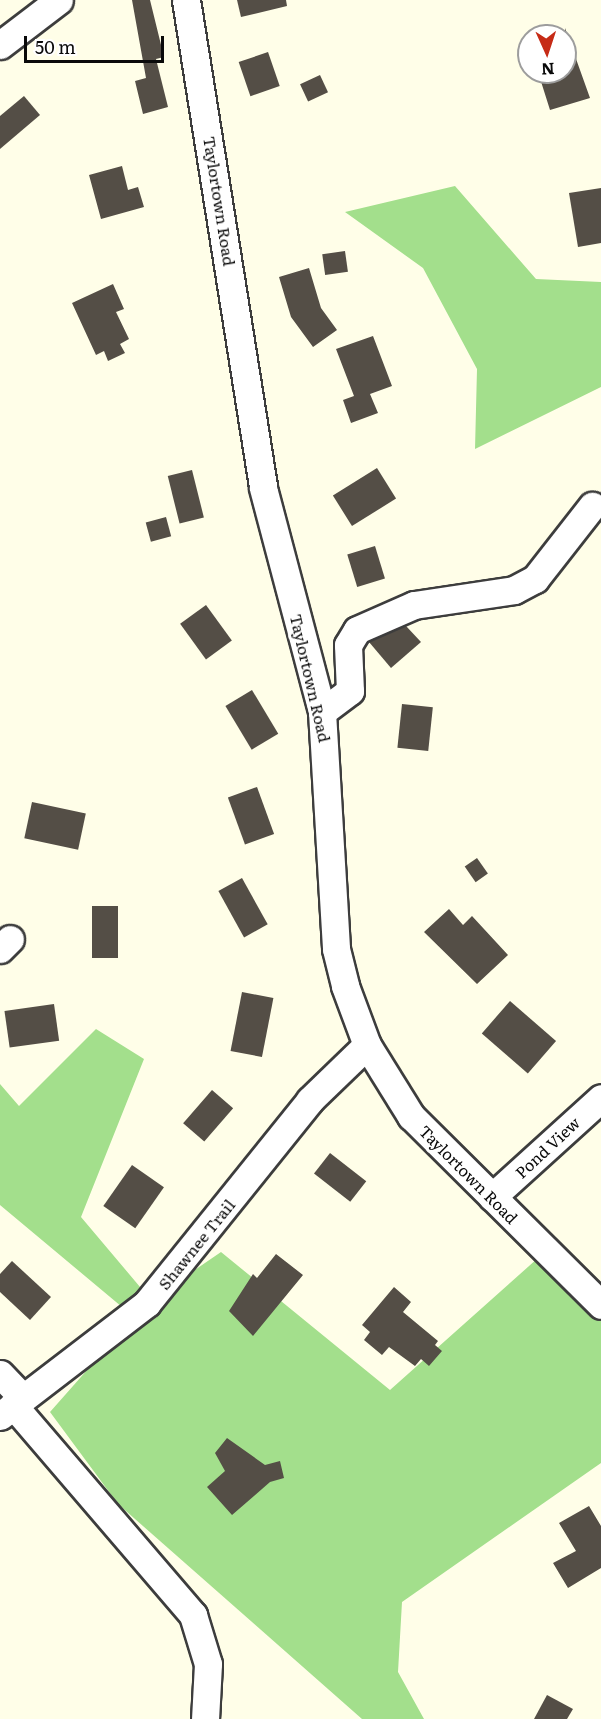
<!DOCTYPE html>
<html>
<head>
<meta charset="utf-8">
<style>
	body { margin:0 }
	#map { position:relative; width:601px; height:1719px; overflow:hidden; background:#fffee8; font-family:Literata,serif }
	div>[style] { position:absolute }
	.forest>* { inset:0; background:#a3df8c }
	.building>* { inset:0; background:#544e46; transform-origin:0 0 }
	.roads { filter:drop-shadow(2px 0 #3d3d3d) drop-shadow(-2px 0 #3d3d3d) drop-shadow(0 2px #3d3d3d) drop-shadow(0 -2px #3d3d3d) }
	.minor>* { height:27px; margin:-13.5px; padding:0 13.5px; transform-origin:13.5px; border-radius:13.5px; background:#fff }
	span { translate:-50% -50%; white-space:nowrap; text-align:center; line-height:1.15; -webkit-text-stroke:6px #fff; paint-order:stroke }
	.street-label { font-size:16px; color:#0a0a0a }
	.north { position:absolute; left:517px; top:24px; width:60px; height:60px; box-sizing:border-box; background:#fff; border:2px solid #9d9d9d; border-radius:50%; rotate:177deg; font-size:16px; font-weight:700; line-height:24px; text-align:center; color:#0a0a0a }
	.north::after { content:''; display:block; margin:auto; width:21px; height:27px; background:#c62b16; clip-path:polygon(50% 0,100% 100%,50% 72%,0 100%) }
	.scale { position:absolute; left:24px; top:36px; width:140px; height:27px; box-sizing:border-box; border:3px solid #0a0a0a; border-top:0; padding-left:8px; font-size:18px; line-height:21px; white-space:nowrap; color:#0a0a0a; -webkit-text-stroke:4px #fff; paint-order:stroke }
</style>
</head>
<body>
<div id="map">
	<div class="forest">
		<div style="clip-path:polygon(455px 186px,536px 279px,601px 282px,601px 387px,475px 449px,477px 369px,423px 268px,345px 212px)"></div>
		<div style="clip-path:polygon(96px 1029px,144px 1059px,81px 1217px,151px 1300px,221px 1252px,390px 1390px,538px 1258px,601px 1316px,601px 1463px,402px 1602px,398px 1672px,424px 1719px,362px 1719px,118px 1504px,50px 1412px,134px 1317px,0 1205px,0 1084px,19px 1106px)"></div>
	</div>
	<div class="building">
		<div style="clip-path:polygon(132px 0,150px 0,164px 57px,156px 59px,168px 107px,143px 114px,135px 81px,146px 78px)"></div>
		<div style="clip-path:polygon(237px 0,286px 0,287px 6px,241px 17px)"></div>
		<div style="clip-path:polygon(565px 28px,590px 98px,550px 110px,538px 72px,565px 72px)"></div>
		<div style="left:268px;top:52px;width:36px;height:31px;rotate:71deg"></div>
		<div style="left:320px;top:75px;width:19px;height:22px;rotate:65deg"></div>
		<div style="clip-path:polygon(24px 96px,40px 115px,0 149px,0 116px)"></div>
		<div style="clip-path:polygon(122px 166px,128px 190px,138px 187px,144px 207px,101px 219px,89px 175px)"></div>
		<div style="clip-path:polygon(601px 188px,601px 243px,578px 247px,569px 193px)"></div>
		<div style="left:345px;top:251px;width:21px;height:23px;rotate:82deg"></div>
		<div style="clip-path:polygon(309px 268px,321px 308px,337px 330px,313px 347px,291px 317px,279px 277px)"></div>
		<div style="clip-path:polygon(113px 284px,124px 309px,116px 312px,129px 339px,120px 344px,125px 353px,108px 361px,104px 351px,96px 355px,72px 303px)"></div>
		<div style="clip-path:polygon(373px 336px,392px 386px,370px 394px,378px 413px,351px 423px,343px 400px,354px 396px,336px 349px)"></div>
		<div style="left:377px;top:468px;width:36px;height:52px;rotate:58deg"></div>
		<div style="left:192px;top:470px;width:49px;height:25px;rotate:76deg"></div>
		<div style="left:166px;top:517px;width:20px;height:21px;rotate:75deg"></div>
		<div style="left:375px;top:546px;width:34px;height:29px;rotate:73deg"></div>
		<div style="left:206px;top:605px;width:44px;height:32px;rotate:54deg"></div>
		<div style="clip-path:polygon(406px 626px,421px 642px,391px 668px,369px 642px)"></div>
		<div style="left:252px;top:690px;width:51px;height:31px;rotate:59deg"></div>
		<div style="left:402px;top:704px;width:31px;height:44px;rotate:6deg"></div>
		<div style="left:257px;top:787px;width:50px;height:31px;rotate:70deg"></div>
		<div style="left:32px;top:802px;width:55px;height:37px;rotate:12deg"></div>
		<div style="left:477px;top:858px;width:19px;height:15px;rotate:55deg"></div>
		<div style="left:242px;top:878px;width:53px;height:27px;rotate:61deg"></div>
		<div style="left:92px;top:906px;width:26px;height:52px"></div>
		<div style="clip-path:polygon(449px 909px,463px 925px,472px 916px,508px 955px,477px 984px,424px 932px)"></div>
		<div style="left:242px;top:992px;width:32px;height:60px;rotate:11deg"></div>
		<div style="left:510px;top:1001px;width:61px;height:43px;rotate:41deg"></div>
		<div style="left:54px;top:1004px;width:37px;height:50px;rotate:82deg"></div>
		<div style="left:212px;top:1090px;width:28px;height:44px;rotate:41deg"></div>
		<div style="left:330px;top:1153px;width:46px;height:26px;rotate:38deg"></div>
		<div style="left:132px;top:1165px;width:39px;height:50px;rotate:35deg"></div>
		<div style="clip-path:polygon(276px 1254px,303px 1275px,253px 1336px,229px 1311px,253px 1274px,257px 1278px)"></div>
		<div style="clip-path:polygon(12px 1261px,51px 1297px,30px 1320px,0 1292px,0 1274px)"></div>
		<div style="clip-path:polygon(394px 1287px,411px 1302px,403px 1312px,438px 1341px,435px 1345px,442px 1351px,429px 1366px,421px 1359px,415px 1366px,389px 1347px,382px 1355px,364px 1340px,370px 1332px,362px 1325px)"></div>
		<div style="clip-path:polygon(227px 1438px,265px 1465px,280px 1461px,284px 1478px,270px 1482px,232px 1515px,207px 1487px,225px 1471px,215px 1453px)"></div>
		<div style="clip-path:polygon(589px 1506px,601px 1526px,601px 1568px,568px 1588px,553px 1563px,576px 1551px,559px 1523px)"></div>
		<div style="clip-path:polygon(547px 1695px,573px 1709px,567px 1719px,534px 1719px)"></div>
	</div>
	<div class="roads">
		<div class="minor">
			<div style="left:186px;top:0;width:494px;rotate:81deg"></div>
			<div style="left:263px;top:488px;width:232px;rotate:75.2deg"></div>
			<div style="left:322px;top:712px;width:237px;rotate:86.6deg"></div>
			<div style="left:336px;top:949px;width:38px;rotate:76deg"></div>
			<div style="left:345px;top:986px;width:63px;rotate:69.6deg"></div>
			<div style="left:367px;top:1045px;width:84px;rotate:58.2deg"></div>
			<div style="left:411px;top:1116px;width:268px;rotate:44.8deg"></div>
			<div style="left:0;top:45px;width:74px;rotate:-37.3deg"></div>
			<div style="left:322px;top:712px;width:35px;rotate:-37deg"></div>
			<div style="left:350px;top:691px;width:46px;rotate:-92.5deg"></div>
			<div style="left:348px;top:645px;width:17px;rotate:-59deg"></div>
			<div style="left:357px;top:630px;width:62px;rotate:-23.7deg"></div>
			<div style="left:414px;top:605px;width:101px;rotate:-8.5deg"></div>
			<div style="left:514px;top:590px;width:24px;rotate:-28deg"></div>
			<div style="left:535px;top:579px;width:93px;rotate:-52deg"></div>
			<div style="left:0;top:949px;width:14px;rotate:-45deg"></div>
			<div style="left:492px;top:1197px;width:147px;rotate:-42.2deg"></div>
			<div style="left:0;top:1374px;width:32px;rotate:46deg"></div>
			<div style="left:13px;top:1405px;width:277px;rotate:49.4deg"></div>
			<div style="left:193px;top:1615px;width:51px;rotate:73deg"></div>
			<div style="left:208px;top:1664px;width:55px;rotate:93.1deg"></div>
			<div style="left:0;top:1416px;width:185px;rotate:-37.5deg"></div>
			<div style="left:147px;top:1303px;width:260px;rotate:-51.2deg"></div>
			<div style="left:310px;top:1100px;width:79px;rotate:-44deg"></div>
		</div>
	</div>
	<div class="street-label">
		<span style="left:220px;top:201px;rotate:81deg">Taylortown Road</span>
		<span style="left:311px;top:678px;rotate:77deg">Taylortown Road</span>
		<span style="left:547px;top:1147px;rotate:-43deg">Pond View</span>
		<span style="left:469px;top:1174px;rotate:45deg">Taylortown Road</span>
		<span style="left:196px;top:1244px;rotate:-51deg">Shawnee Trail</span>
	</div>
	<div class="north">N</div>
	<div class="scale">50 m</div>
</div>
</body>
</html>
